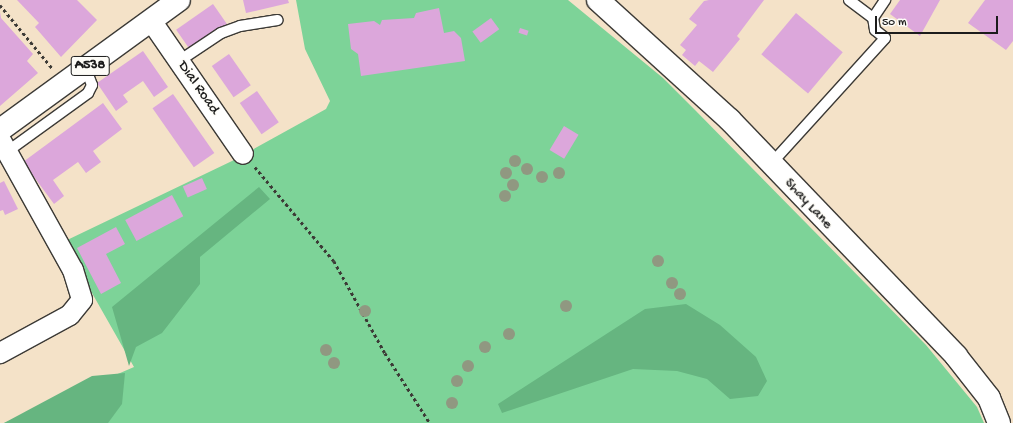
<!DOCTYPE html>
<html>
<head>
<meta charset="utf-8">
<style>
	body { margin:0 }
	#map { position:relative; width:1013px; height:423px; overflow:hidden; background:#f4e2c8; font-family:"Gochi Hand",sans-serif }
	div>[style] { position:absolute }
	.green>* { inset:0; background:#7dd398 }
	.forest>* { inset:0; background:#66b580 }
	.building>* { inset:0; background:#dca7db; transform-origin:0 0 }
	.path>* { height:2.5px; margin-top:-1.25px; transform-origin:0; background:repeating-linear-gradient(90deg,#3c3a36 0 3px,transparent 0 6px) }
	.roads { filter:drop-shadow(1px 0 #3c3a36) drop-shadow(-1px 0 #3c3a36) drop-shadow(0 1px #3c3a36) drop-shadow(0 -1px #3c3a36) }
	.service>* { height:10px; margin:-5px; padding:0 5px; transform-origin:5px; border-radius:5px; background:#fff }
	.minor>* { height:20px; margin:-10px; padding:0 10px; transform-origin:10px; border-radius:10px; background:#fff }
	.tertiary>* { height:22px; margin:-11px; padding:0 11px; transform-origin:11px; border-radius:11px; background:#fff }
	.primary>* { height:22px; margin:-11px; padding:0 11px; transform-origin:11px; border-radius:11px; background:#fff }
	.trees>* { width:12px; height:12px; margin:-6px; border-radius:50%; background:#909881 }
	span { translate:-50% -50%; white-space:nowrap; text-align:center; line-height:1.15; -webkit-text-stroke:3px #fdfcf7; paint-order:stroke }
	.shield-label span { padding:1px 3px; background:#fdfcf7; border:1px solid; border-radius:3px; -webkit-text-stroke-width:0 }
	.shield-label { font-size:14px; color:#1c1c1c; font-weight:700 }
	.street-label { font-size:15px; color:#1c1c1c }
	.scale { position:absolute; left:875px; top:16px; width:123px; height:18px; box-sizing:border-box; border:2px solid #1c1c1c; border-top:0; padding-left:5px; font-size:12px; line-height:14px; white-space:nowrap; color:#1c1c1c; -webkit-text-stroke:3px #fdfcf7; paint-order:stroke }
</style>
</head>
<body>
<div id="map">
	<div class="green">
		<div style="clip-path:polygon(296px 0,568px 0,663px 78px,696px 111px,926px 345px,977px 407px,984px 423px,4px 423px,134px 367px,63px 242px,232px 161px,326px 109px,330px 101px,305px 49px)"></div>
	</div>
	<div class="forest">
		<div style="clip-path:polygon(259px 187px,270px 199px,200px 257px,200px 284px,162px 333px,136px 347px,129px 366px,112px 307px)"></div>
		<div style="clip-path:polygon(686px 304px,720px 325px,756px 357px,767px 381px,758px 396px,730px 399px,707px 379px,677px 371px,633px 369px,502px 413px,498px 404px,645px 309px)"></div>
		<div style="clip-path:polygon(125px 373px,122px 404px,108px 423px,4px 423px,92px 376px)"></div>
	</div>
	<div class="building">
		<div style="clip-path:polygon(17px 0,77px 0,97px 20px,61px 57px,35px 27px,39px 23px)"></div>
		<div style="clip-path:polygon(243px 0,288px 0,289px 3px,246px 13px)"></div>
		<div style="clip-path:polygon(709px 0,764px 0,737px 36px,740px 39px,713px 72px,699px 61px,695px 66px,682px 55px,686px 50px,680px 45px,697px 25px,689px 19px,704px 1px)"></div>
		<div style="clip-path:polygon(900px 0,940px 0,920px 36px,890px 14px)"></div>
		<div style="clip-path:polygon(985px 0,1013px 0,1013px 41px,1006px 50px,968px 23px)"></div>
		<div style="left:213px;top:4px;width:24px;height:45px;rotate:55deg"></div>
		<div style="clip-path:polygon(439px 8px,444px 33px,454px 31px,461px 38px,465px 61px,361px 76px,358px 54px,351px 49px,348px 24px,374px 21px,380px 25px,382px 20px,414px 18px,416px 13px)"></div>
		<div style="clip-path:polygon(0 12px,1px 18px,33px 54px,27px 61px,38px 73px,0 106px)"></div>
		<div style="left:796px;top:13px;width:61px;height:54px;rotate:40deg"></div>
		<div style="left:491px;top:18px;width:14px;height:23px;rotate:54deg"></div>
		<div style="left:520px;top:28px;width:9px;height:5px;rotate:18deg"></div>
		<div style="clip-path:polygon(143px 51px,168px 87px,154px 97px,143px 81px,123px 95px,128px 102px,116px 111px,97px 83px)"></div>
		<div style="left:229px;top:54px;width:38px;height:21px;rotate:55deg"></div>
		<div style="left:257px;top:91px;width:38px;height:21px;rotate:55deg"></div>
		<div style="left:173px;top:94px;width:72px;height:25px;rotate:55deg"></div>
		<div style="clip-path:polygon(103px 103px,122px 129px,93px 151px,101px 162px,86px 173px,78px 162px,53px 180px,64px 196px,54px 204px,23px 162px)"></div>
		<div style="left:564px;top:126px;width:17px;height:28px;rotate:31deg"></div>
		<div style="left:202px;top:178px;width:12px;height:21px;rotate:66deg"></div>
		<div style="clip-path:polygon(4px 181px,18px 209px,5px 215px,3px 210px,0 211px,0 183px)"></div>
		<div style="left:172px;top:195px;width:24px;height:53px;rotate:62deg"></div>
		<div style="clip-path:polygon(116px 227px,125px 244px,106px 254px,121px 283px,101px 294px,77px 248px)"></div>
	</div>
	<div class="path">
		<div style="left:0;top:5px;width:83px;rotate:50.4deg"></div>
		<div style="left:255px;top:167px;width:123px;rotate:50deg"></div>
		<div style="left:334px;top:261px;width:105px;rotate:61deg"></div>
		<div style="left:385px;top:353px;width:83px;rotate:57.3deg"></div>
	</div>
	<div class="roads">
		<div class="service">
			<div style="left:849px;top:0;width:30px;rotate:37deg"></div>
			<div style="left:179px;top:61px;width:50px;rotate:-33.7deg"></div>
			<div style="left:221px;top:33px;width:20px;rotate:-20deg"></div>
			<div style="left:240px;top:26px;width:38px;rotate:-9deg"></div>
			<div style="left:8px;top:151px;width:99px;rotate:-35.9deg"></div>
			<div style="left:88px;top:93px;width:9px;rotate:-63deg"></div>
			<div style="left:92px;top:85px;width:17px;rotate:-111deg"></div>
			<div style="left:770px;top:165px;width:171px;rotate:-47.8deg"></div>
			<div style="left:885px;top:38px;width:13px;rotate:-141deg"></div>
			<div style="left:875px;top:30px;width:12px;rotate:-99deg"></div>
			<div style="left:873px;top:18px;width:22px;rotate:-56deg"></div>
		</div>
		<div class="minor">
			<div style="left:152px;top:22px;width:160px;rotate:55.4deg"></div>
			<div style="left:0;top:139px;width:150px;rotate:60.9deg"></div>
			<div style="left:73px;top:270px;width:31px;rotate:73deg"></div>
			<div style="left:82px;top:300px;width:19px;rotate:129deg"></div>
			<div style="left:70px;top:315px;width:80px;rotate:151.5deg"></div>
		</div>
		<div class="tertiary">
			<div style="left:598px;top:0;width:178px;rotate:42.3deg"></div>
			<div style="left:730px;top:120px;width:327px;rotate:46.2deg"></div>
			<div style="left:956px;top:356px;width:53px;rotate:51.8deg"></div>
			<div style="left:989px;top:398px;width:27px;rotate:68deg"></div>
		</div>
		<div class="primary">
			<div style="left:0;top:130px;width:221px;rotate:-36deg"></div>
		</div>
	</div>
	<div class="trees">
		<div style="left:515px;top:161px"></div>
		<div style="left:527px;top:169px"></div>
		<div style="left:506px;top:173px"></div>
		<div style="left:559px;top:173px"></div>
		<div style="left:542px;top:177px"></div>
		<div style="left:513px;top:185px"></div>
		<div style="left:505px;top:196px"></div>
		<div style="left:658px;top:261px"></div>
		<div style="left:672px;top:283px"></div>
		<div style="left:680px;top:294px"></div>
		<div style="left:566px;top:306px"></div>
		<div style="left:365px;top:311px"></div>
		<div style="left:509px;top:334px"></div>
		<div style="left:485px;top:347px"></div>
		<div style="left:326px;top:350px"></div>
		<div style="left:334px;top:363px"></div>
		<div style="left:468px;top:366px"></div>
		<div style="left:457px;top:381px"></div>
		<div style="left:452px;top:403px"></div>
	</div>
	<div class="shield-label">
		<span style="left:90px;top:66px">A538</span>
	</div>
	<div class="street-label">
		<span style="left:198px;top:88px;rotate:55deg">Dial Road</span>
		<span style="left:808px;top:204px;rotate:47deg">Shay Lane</span>
	</div>
	<div class="scale">50 m</div>
</div>
</body>
</html>
